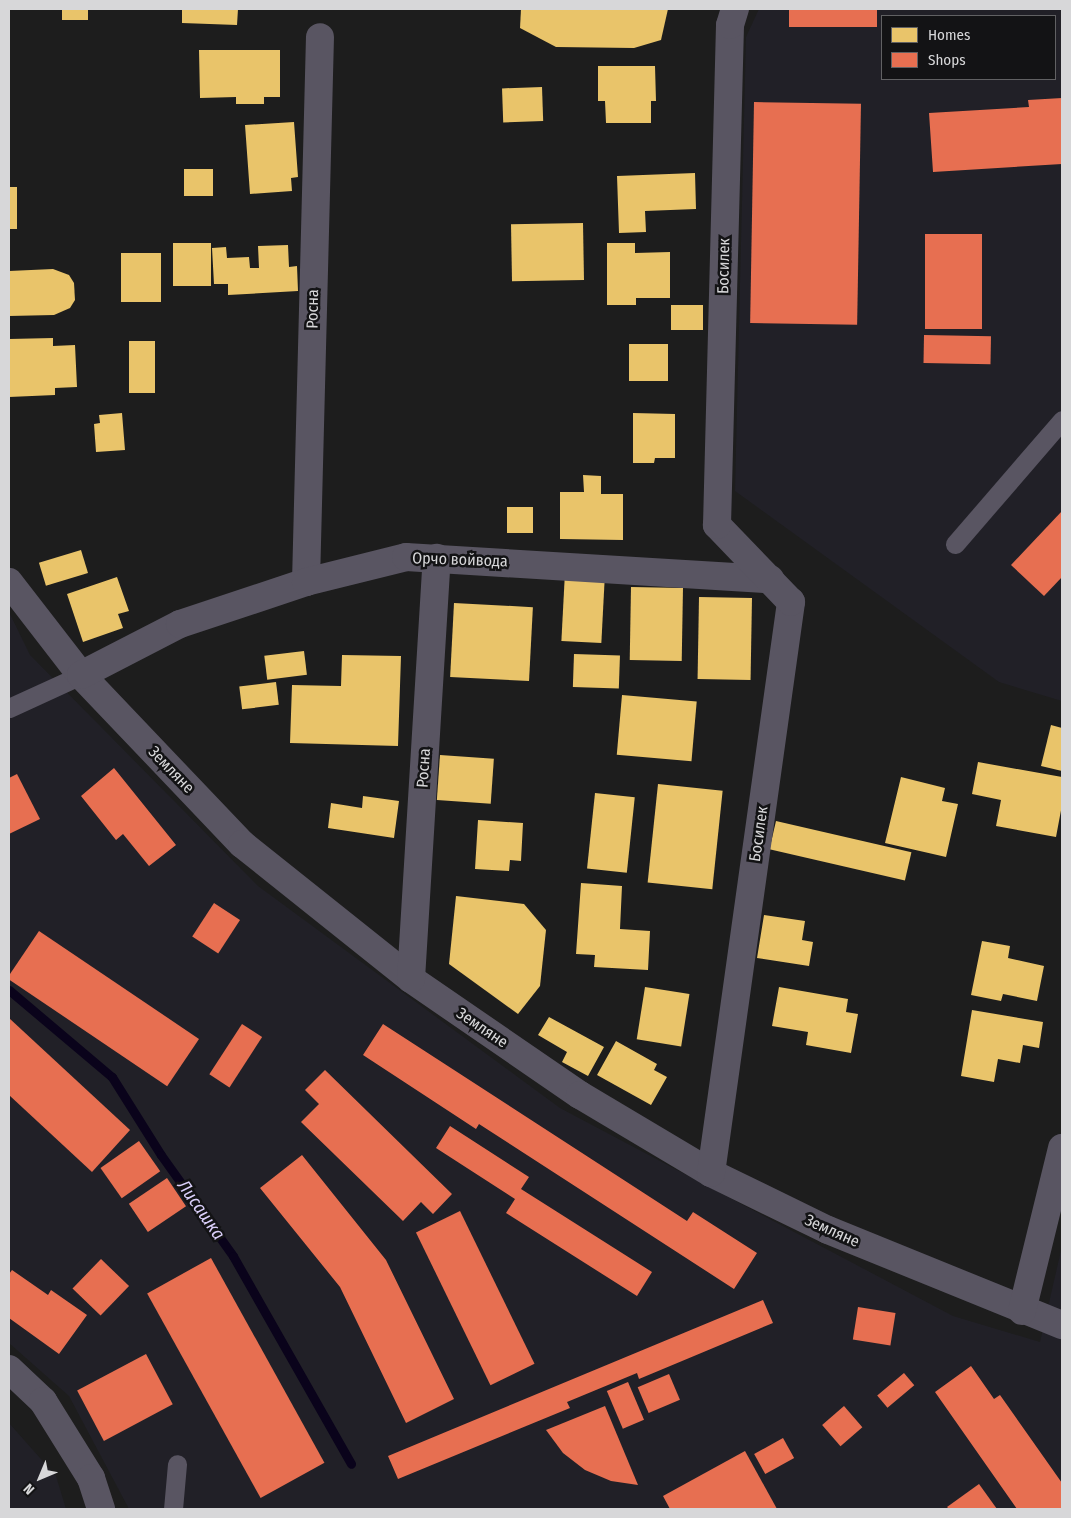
<!DOCTYPE html>
<html>
<head>
<meta charset="utf-8">
<style>
	body { margin:0 }
	#map { position:relative; width:1071px; height:1518px; overflow:hidden; background:#1d1d1d; font-family:"Fira Sans Condensed",sans-serif }
	div>[style] { position:absolute }
	.built>* { inset:0; background:#212027 }
	.homes>* { inset:0; background:#e9c46a; transform-origin:0 0 }
	.shops>* { inset:0; background:#e76f51; transform-origin:0 0 }
	.stream>* { height:9px; margin:-4.5px; padding:0 4.5px; transform-origin:4.5px; border-radius:4.5px; background:#0a031b }
	.service>* { height:19px; margin:-9.5px; padding:0 9.5px; transform-origin:9.5px; border-radius:9.5px; background:#595562 }
	.minor>* { height:28px; margin:-14px; padding:0 14px; transform-origin:14px; border-radius:14px; background:#595562 }
	.tertiary>* { height:28px; margin:-14px; padding:0 14px; transform-origin:14px; border-radius:14px; background:#595562 }
	span { translate:-50% -50%; white-space:nowrap; text-align:center; line-height:1.15; -webkit-text-stroke:5px #131315; paint-order:stroke }
	.street-label { font-size:16px; color:#d7d7d9 }
	.water-label { font-size:18px; color:#dacffa; font-style:italic }
	.frame { position:absolute; inset:0; border:10px solid #d7d7d9; pointer-events:none }
	.legend { position:absolute; left:881px; top:15px; width:175px; height:65px; box-sizing:border-box; background:#131315; border:1px solid #616163; margin:0; padding:6px 9px; list-style:none; font-size:15px; color:#d7d7d9 }
	.legend li { display:flex; align-items:center; gap:10px; height:25px }
	.legend b { width:25px; border:1px solid #616163 }
	.north { position:absolute; left:15px; top:1453px; width:50px; height:50px; -webkit-text-stroke:4px #131315; paint-order:stroke; rotate:225deg; font-size:14px; font-weight:700; line-height:20px; text-align:center; color:#d7d7d9 }
	.north::after { content:''; display:block; margin:auto; width:18px; height:22px; background:#d7d7d9; clip-path:polygon(50% 0,100% 100%,50% 72%,0 100%) }
</style>
</head>
<body>
<div id="map">
	<div class="built">
		<div style="clip-path:polygon(evenodd,759px 9px,1062px 9px,1062px 701px,999px 682px,735px 491px,746px 37px,759px 9px,882px 16px,1055px 16px,1055px 79px,882px 79px,882px 16px)"></div>
		<div style="clip-path:polygon(9px 612px,30px 655px,258px 886px,560px 1108px,953px 1316px,1040px 1342px,1062px 1246px,1062px 1509px,129px 1509px,69px 1396px,9px 1343px)"></div>
		<div style="clip-path:polygon(9px 1423px,56px 1476px,66px 1509px,9px 1509px)"></div>
	</div>
	<div class="homes">
		<div style="left:62px;top:9px;width:26px;height:11px"></div>
		<div style="clip-path:polygon(182px 9px,238px 9px,237px 25px,182px 23px)"></div>
		<div style="clip-path:polygon(521px 9px,668px 9px,661px 40px,634px 48px,556px 47px,520px 28px)"></div>
		<div style="clip-path:polygon(199px 50px,280px 50px,280px 97px,264px 97px,264px 104px,236px 104px,236px 97px,200px 98px)"></div>
		<div style="clip-path:polygon(598px 66px,655px 66px,656px 101px,651px 101px,651px 123px,606px 123px,605px 101px,598px 101px)"></div>
		<div style="left:542px;top:87px;width:34px;height:40px;rotate:88deg"></div>
		<div style="clip-path:polygon(294px 122px,298px 177px,291px 178px,292px 191px,250px 194px,245px 125px)"></div>
		<div style="left:184px;top:169px;width:29px;height:27px"></div>
		<div style="clip-path:polygon(695px 173px,696px 209px,645px 211px,646px 232px,619px 233px,617px 176px)"></div>
		<div style="left:17px;top:187px;width:42px;height:8px;rotate:90deg"></div>
		<div style="left:583px;top:223px;width:57px;height:72px;rotate:89deg"></div>
		<div style="left:173px;top:243px;width:38px;height:43px"></div>
		<div style="clip-path:polygon(607px 243px,635px 243px,635px 253px,670px 252px,670px 298px,636px 298px,636px 305px,607px 305px)"></div>
		<div style="clip-path:polygon(288px 245px,289px 267px,297px 266px,298px 291px,228px 295px,228px 284px,214px 284px,212px 248px,226px 247px,227px 258px,249px 257px,250px 268px,259px 268px,258px 246px)"></div>
		<div style="left:121px;top:253px;width:40px;height:49px"></div>
		<div style="clip-path:polygon(53px 269px,69px 275px,74px 283px,75px 300px,70px 308px,54px 315px,9px 316px,9px 271px)"></div>
		<div style="left:671px;top:305px;width:32px;height:25px"></div>
		<div style="clip-path:polygon(53px 338px,53px 346px,75px 345px,77px 387px,55px 388px,55px 395px,9px 397px,9px 339px)"></div>
		<div style="left:129px;top:341px;width:26px;height:52px"></div>
		<div style="left:629px;top:344px;width:39px;height:37px"></div>
		<div style="clip-path:polygon(122px 413px,125px 450px,96px 452px,94px 424px,100px 423px,99px 415px)"></div>
		<div style="clip-path:polygon(633px 413px,675px 414px,675px 458px,655px 458px,654px 463px,633px 463px)"></div>
		<div style="clip-path:polygon(583px 475px,601px 476px,601px 494px,623px 494px,623px 540px,560px 539px,560px 492px,584px 492px)"></div>
		<div style="left:507px;top:507px;width:26px;height:26px"></div>
		<div style="left:81px;top:550px;width:24px;height:44px;rotate:73deg"></div>
		<div style="left:565px;top:572px;width:40px;height:69px;rotate:3deg"></div>
		<div style="clip-path:polygon(117px 577px,129px 611px,118px 614px,123px 628px,83px 642px,67px 594px)"></div>
		<div style="left:631px;top:587px;width:52px;height:73px;rotate:1deg"></div>
		<div style="left:699px;top:597px;width:53px;height:82px;rotate:1deg"></div>
		<div style="left:454px;top:603px;width:79px;height:74px;rotate:3deg"></div>
		<div style="left:304px;top:651px;width:24px;height:40px;rotate:83deg"></div>
		<div style="left:574px;top:654px;width:46px;height:33px;rotate:2deg"></div>
		<div style="clip-path:polygon(342px 655px,401px 656px,398px 746px,290px 743px,292px 685px,341px 686px)"></div>
		<div style="left:276px;top:682px;width:23px;height:37px;rotate:83deg"></div>
		<div style="left:622px;top:695px;width:75px;height:60px;rotate:5deg"></div>
		<div style="clip-path:polygon(1051px 725px,1062px 728px,1062px 771px,1041px 766px)"></div>
		<div style="left:440px;top:755px;width:54px;height:45px;rotate:4deg"></div>
		<div style="clip-path:polygon(978px 762px,1062px 777px,1062px 805px,1056px 837px,996px 826px,1001px 800px,972px 794px)"></div>
		<div style="clip-path:polygon(901px 777px,945px 788px,942px 801px,958px 804px,946px 857px,885px 843px)"></div>
		<div style="left:658px;top:784px;width:65px;height:99px;rotate:6deg"></div>
		<div style="left:595px;top:793px;width:40px;height:76px;rotate:6deg"></div>
		<div style="clip-path:polygon(363px 796px,399px 801px,394px 838px,328px 828px,331px 803px,362px 808px)"></div>
		<div style="clip-path:polygon(478px 820px,523px 823px,521px 861px,510px 860px,509px 871px,475px 869px)"></div>
		<div style="left:776px;top:821px;width:139px;height:29px;rotate:13deg"></div>
		<div style="clip-path:polygon(581px 883px,622px 886px,620px 929px,650px 931px,648px 970px,594px 967px,595px 955px,576px 954px)"></div>
		<div style="clip-path:polygon(456px 896px,524px 904px,546px 930px,540px 986px,518px 1014px,449px 964px)"></div>
		<div style="clip-path:polygon(764px 915px,805px 921px,802px 940px,813px 942px,809px 966px,757px 958px)"></div>
		<div style="clip-path:polygon(982px 941px,1010px 946px,1008px 958px,1044px 966px,1037px 1001px,1003px 994px,1001px 1001px,971px 995px)"></div>
		<div style="left:645px;top:987px;width:45px;height:53px;rotate:9deg"></div>
		<div style="clip-path:polygon(779px 987px,848px 999px,846px 1012px,858px 1014px,851px 1053px,806px 1045px,808px 1032px,772px 1026px)"></div>
		<div style="clip-path:polygon(972px 1010px,1043px 1022px,1039px 1048px,1023px 1045px,1020px 1063px,998px 1059px,994px 1082px,961px 1076px)"></div>
		<div style="clip-path:polygon(549px 1017px,604px 1047px,588px 1076px,562px 1062px,567px 1052px,538px 1035px)"></div>
		<div style="clip-path:polygon(616px 1041px,657px 1064px,654px 1070px,667px 1077px,651px 1105px,597px 1075px)"></div>
	</div>
	<div class="shops">
		<div style="left:789px;top:9px;width:88px;height:18px"></div>
		<div style="clip-path:polygon(1062px 98px,1062px 164px,933px 172px,929px 113px,1029px 107px,1028px 100px)"></div>
		<div style="left:754px;top:102px;width:107px;height:221px;rotate:1deg"></div>
		<div style="left:925px;top:234px;width:57px;height:95px"></div>
		<div style="left:924px;top:335px;width:67px;height:28px;rotate:1deg"></div>
		<div style="clip-path:polygon(1062px 511px,1062px 577px,1044px 596px,1011px 565px)"></div>
		<div style="clip-path:polygon(114px 768px,176px 845px,149px 866px,123px 834px,116px 840px,81px 796px)"></div>
		<div style="clip-path:polygon(17px 774px,40px 819px,9px 834px,9px 778px)"></div>
		<div style="left:214px;top:903px;width:31px;height:40px;rotate:33deg"></div>
		<div style="left:39px;top:931px;width:193px;height:57px;rotate:34deg"></div>
		<div style="clip-path:polygon(9px 1018px,130px 1130px,92px 1172px,9px 1095px)"></div>
		<div style="left:242px;top:1024px;width:24px;height:60px;rotate:33deg"></div>
		<div style="clip-path:polygon(383px 1024px,687px 1221px,693px 1212px,757px 1253px,734px 1289px,479px 1124px,476px 1129px,363px 1055px)"></div>
		<div style="clip-path:polygon(325px 1070px,452px 1194px,433px 1214px,421px 1202px,403px 1221px,301px 1122px,319px 1104px,305px 1090px)"></div>
		<div style="clip-path:polygon(450px 1126px,529px 1177px,521px 1189px,652px 1272px,637px 1296px,506px 1213px,515px 1199px,436px 1148px)"></div>
		<div style="left:139px;top:1141px;width:37px;height:47px;rotate:55deg"></div>
		<div style="clip-path:polygon(302px 1155px,386px 1260px,454px 1399px,406px 1423px,340px 1287px,260px 1188px)"></div>
		<div style="left:167px;top:1178px;width:34px;height:46px;rotate:56deg"></div>
		<div style="left:460px;top:1211px;width:170px;height:49px;rotate:64deg"></div>
		<div style="left:211px;top:1258px;width:234px;height:73px;rotate:61deg"></div>
		<div style="left:101px;top:1259px;width:39px;height:41px;rotate:44deg"></div>
		<div style="clip-path:polygon(12px 1270px,48px 1295px,51px 1290px,87px 1315px,59px 1354px,9px 1318px,9px 1274px)"></div>
		<div style="clip-path:polygon(763px 1300px,773px 1323px,639px 1379px,637px 1373px,567px 1402px,570px 1408px,398px 1479px,388px 1456px)"></div>
		<div style="left:858px;top:1307px;width:38px;height:33px;rotate:9deg"></div>
		<div style="left:146px;top:1354px;width:57px;height:78px;rotate:62deg"></div>
		<div style="clip-path:polygon(971px 1366px,994px 1399px,1000px 1395px,1062px 1483px,1062px 1509px,1017px 1509px,935px 1392px)"></div>
		<div style="left:904px;top:1373px;width:16px;height:35px;rotate:50deg"></div>
		<div style="left:669px;top:1374px;width:28px;height:34px;rotate:67deg"></div>
		<div style="left:628px;top:1382px;width:41px;height:23px;rotate:67deg"></div>
		<div style="clip-path:polygon(605px 1406px,638px 1485px,611px 1481px,585px 1470px,563px 1453px,546px 1430px)"></div>
		<div style="left:844px;top:1406px;width:28px;height:29px;rotate:49deg"></div>
		<div style="left:783px;top:1438px;width:23px;height:33px;rotate:61deg"></div>
		<div style="clip-path:polygon(745px 1451px,777px 1509px,670px 1509px,663px 1496px)"></div>
		<div style="clip-path:polygon(979px 1484px,997px 1509px,949px 1509px,947px 1507px)"></div>
	</div>
	<div class="stream">
		<div style="left:9px;top:990px;width:135px;rotate:40.2deg"></div>
		<div style="left:112px;top:1077px;width:92px;rotate:57.9deg"></div>
		<div style="left:161px;top:1155px;width:124px;rotate:54.5deg"></div>
		<div style="left:233px;top:1256px;width:239px;rotate:60.4deg"></div>
	</div>
	<div class="service">
		<div style="left:955px;top:544px;width:164px;rotate:-49.2deg"></div>
		<div style="left:9px;top:708px;width:79px;rotate:-24.6deg"></div>
		<div style="left:173px;top:1509px;width:45px;rotate:-84.9deg"></div>
	</div>
	<div class="minor">
		<div style="left:9px;top:582px;width:118px;rotate:52.3deg"></div>
		<div style="left:81px;top:675px;width:233px;rotate:46.4deg"></div>
		<div style="left:242px;top:844px;width:216px;rotate:38.6deg"></div>
		<div style="left:411px;top:979px;width:205px;rotate:34.5deg"></div>
		<div style="left:580px;top:1095px;width:152px;rotate:30.8deg"></div>
		<div style="left:711px;top:1173px;width:130px;rotate:26deg"></div>
		<div style="left:828px;top:1230px;width:253px;rotate:22.1deg"></div>
		<div style="left:306px;top:582px;width:545px;rotate:-88.53deg"></div>
		<div style="left:81px;top:675px;width:111px;rotate:-27.3deg"></div>
		<div style="left:180px;top:624px;width:133px;rotate:-18.4deg"></div>
		<div style="left:306px;top:582px;width:103px;rotate:-14deg"></div>
		<div style="left:406px;top:557px;width:365px;rotate:3.5deg"></div>
		<div style="left:411px;top:979px;width:422px;rotate:-86.5deg"></div>
		<div style="left:711px;top:1173px;width:577px;rotate:-82.02deg"></div>
		<div style="left:791px;top:602px;width:107px;rotate:-133.9deg"></div>
		<div style="left:717px;top:525px;width:500px;rotate:-88.51deg"></div>
		<div style="left:730px;top:25px;width:17px;rotate:-73deg"></div>
		<div style="left:1022px;top:1311px;width:168px;rotate:-76.2deg"></div>
	</div>
	<div class="tertiary">
		<div style="left:9px;top:1369px;width:47px;rotate:43.3deg"></div>
		<div style="left:43px;top:1401px;width:91px;rotate:58.1deg"></div>
		<div style="left:91px;top:1478px;width:33px;rotate:72deg"></div>
	</div>
	<div class="street-label">
		<span style="left:724px;top:266px;rotate:-89deg">Босилек</span>
		<span style="left:313px;top:309px;rotate:-89deg">Росна</span>
		<span style="left:460px;top:560px;rotate:2deg">Орчо войвода</span>
		<span style="left:424px;top:768px;rotate:-86deg">Росна</span>
		<span style="left:171px;top:770px;rotate:46deg">Земляне</span>
		<span style="left:759px;top:834px;rotate:-82deg">Босилек</span>
		<span style="left:482px;top:1028px;rotate:34deg">Земляне</span>
		<span style="left:832px;top:1231px;rotate:24deg">Земляне</span>
	</div>
	<div class="water-label">
		<span style="left:201px;top:1210px;rotate:55deg">Лисашка</span>
	</div>
	<div class="frame"></div>
	<ul class="legend">
	<li><b style="height:14px;background:#e9c46a"></b>Homes</li>
	<li><b style="height:14px;background:#e76f51"></b>Shops</li>
	</ul>
	<div class="north">N</div>
</div>
</body>
</html>
